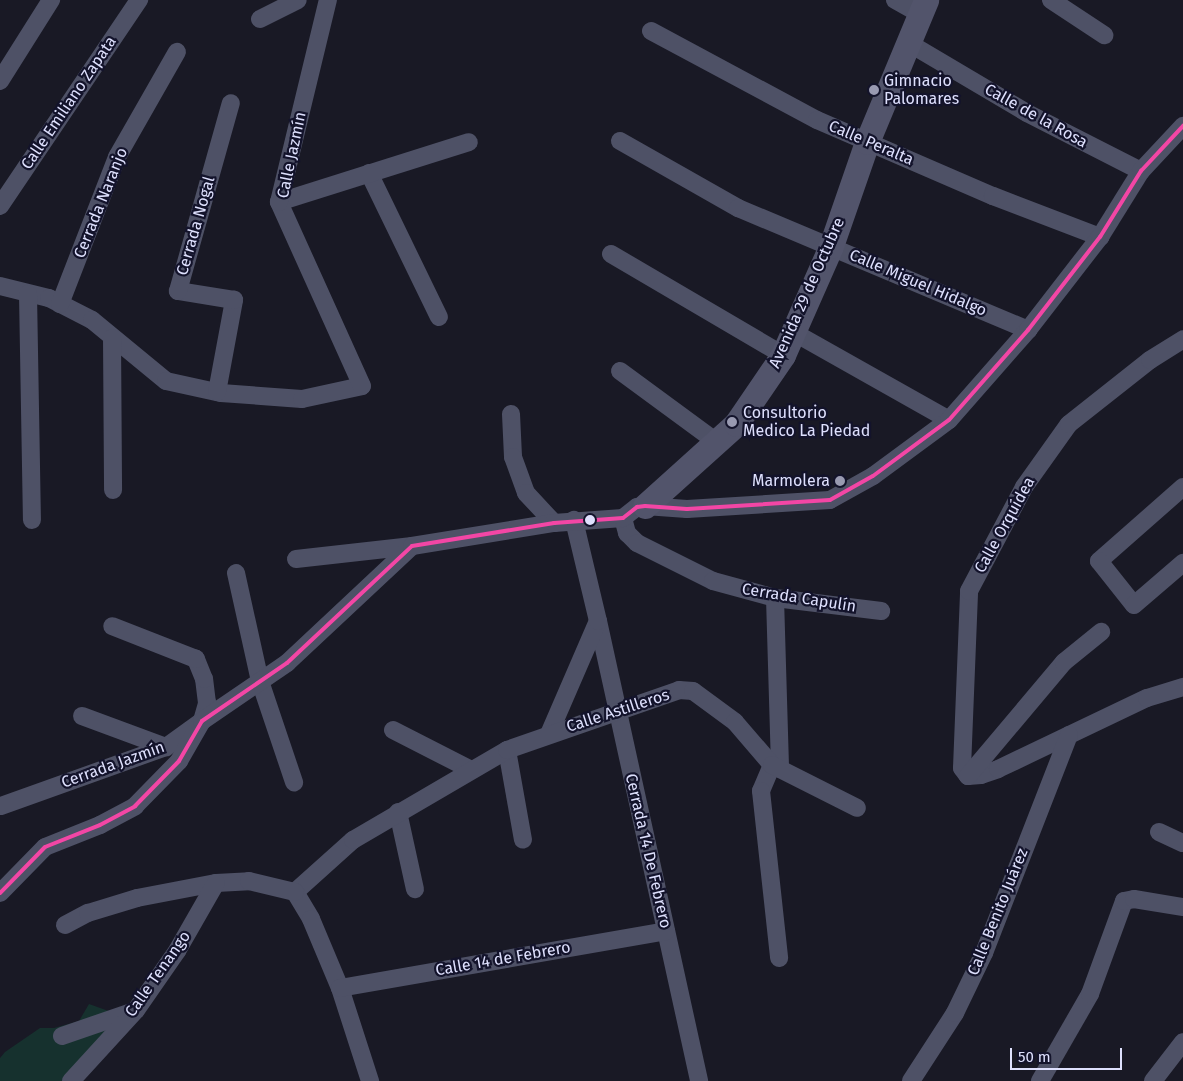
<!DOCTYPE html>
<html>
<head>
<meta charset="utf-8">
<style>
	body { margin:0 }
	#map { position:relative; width:1183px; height:1081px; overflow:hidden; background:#191925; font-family:"Fira Sans",sans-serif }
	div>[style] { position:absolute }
	.green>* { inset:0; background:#16312e }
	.street>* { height:18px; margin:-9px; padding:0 9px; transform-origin:9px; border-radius:9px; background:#4e5166 }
	.secondary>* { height:25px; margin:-12.5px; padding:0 12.5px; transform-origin:12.5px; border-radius:12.5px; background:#52546b }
	.bus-1>* { height:4px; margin:-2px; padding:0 2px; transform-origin:2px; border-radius:2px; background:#f346a5 }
	.dots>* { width:14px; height:14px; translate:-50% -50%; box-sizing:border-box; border:2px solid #13132b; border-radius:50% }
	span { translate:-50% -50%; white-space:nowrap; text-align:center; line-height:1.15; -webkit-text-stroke:4.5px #13132b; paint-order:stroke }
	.poi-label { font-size:16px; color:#dee0fd }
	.left { translate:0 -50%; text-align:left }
	.right { translate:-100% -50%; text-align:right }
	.street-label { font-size:16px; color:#dee0fd }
	.scale { position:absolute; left:1010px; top:1048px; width:112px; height:22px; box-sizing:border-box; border:2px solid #dee0fd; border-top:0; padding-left:6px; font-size:15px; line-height:18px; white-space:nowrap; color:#dee0fd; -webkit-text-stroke:4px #13132b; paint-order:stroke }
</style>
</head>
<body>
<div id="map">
	<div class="green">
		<div style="clip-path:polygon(89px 1004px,117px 1014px,78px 1081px,0 1081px,0 1058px,5px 1052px,40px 1028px,54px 1028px,79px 1021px)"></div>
	</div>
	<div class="street">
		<div style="left:895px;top:0;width:29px;rotate:29deg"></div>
		<div style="left:1051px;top:0;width:64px;rotate:33.4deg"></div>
		<div style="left:260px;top:19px;width:42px;rotate:-26.6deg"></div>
		<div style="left:651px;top:31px;width:188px;rotate:28.2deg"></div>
		<div style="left:817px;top:120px;width:192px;rotate:23.4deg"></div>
		<div style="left:993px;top:196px;width:115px;rotate:21deg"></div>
		<div style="left:907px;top:42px;width:139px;rotate:30.6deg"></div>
		<div style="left:1027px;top:113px;width:128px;rotate:27deg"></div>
		<div style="left:0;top:81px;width:96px;rotate:-57.8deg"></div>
		<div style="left:620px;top:141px;width:136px;rotate:29.6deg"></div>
		<div style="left:738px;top:208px;width:315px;rotate:22.8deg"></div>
		<div style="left:369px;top:173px;width:160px;rotate:64.1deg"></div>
		<div style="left:279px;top:202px;width:199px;rotate:-17.5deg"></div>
		<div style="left:0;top:206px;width:249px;rotate:-56deg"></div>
		<div style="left:611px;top:254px;width:199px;rotate:30.4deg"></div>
		<div style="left:0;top:286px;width:50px;rotate:13.8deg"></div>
		<div style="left:49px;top:298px;width:48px;rotate:27.1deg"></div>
		<div style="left:92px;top:320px;width:96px;rotate:39.5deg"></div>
		<div style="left:166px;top:381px;width:56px;rotate:12.3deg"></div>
		<div style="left:221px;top:393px;width:81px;rotate:4.2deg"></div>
		<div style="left:302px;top:399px;width:61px;rotate:-12.2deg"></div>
		<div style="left:362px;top:386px;width:202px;rotate:-114.3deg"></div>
		<div style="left:279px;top:202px;width:208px;rotate:-76.4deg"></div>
		<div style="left:28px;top:294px;width:226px;rotate:89deg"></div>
		<div style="left:60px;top:304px;width:158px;rotate:-68.8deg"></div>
		<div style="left:117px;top:157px;width:121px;rotate:-60.3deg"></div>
		<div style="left:793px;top:332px;width:179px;rotate:29.4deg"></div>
		<div style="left:112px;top:338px;width:152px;rotate:89.6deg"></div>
		<div style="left:620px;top:371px;width:122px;rotate:36.3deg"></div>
		<div style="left:217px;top:392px;width:94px;rotate:-79.5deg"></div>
		<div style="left:234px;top:300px;width:57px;rotate:-170.9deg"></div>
		<div style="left:178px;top:291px;width:195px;rotate:-74.3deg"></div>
		<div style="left:511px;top:414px;width:43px;rotate:87.3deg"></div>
		<div style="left:513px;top:457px;width:38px;rotate:70deg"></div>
		<div style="left:526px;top:493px;width:41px;rotate:47deg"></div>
		<div style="left:1183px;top:487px;width:112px;rotate:138.6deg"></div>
		<div style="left:1099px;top:561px;width:56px;rotate:51.5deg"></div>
		<div style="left:1134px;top:605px;width:65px;rotate:-40.6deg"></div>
		<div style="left:623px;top:518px;width:16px;rotate:75deg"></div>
		<div style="left:627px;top:533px;width:14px;rotate:45deg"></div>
		<div style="left:637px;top:543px;width:85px;rotate:26.6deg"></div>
		<div style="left:713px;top:581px;width:64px;rotate:15.3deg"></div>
		<div style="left:775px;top:598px;width:107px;rotate:7deg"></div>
		<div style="left:296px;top:559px;width:117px;rotate:-6.4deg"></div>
		<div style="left:236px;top:573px;width:111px;rotate:77.5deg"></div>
		<div style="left:260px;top:681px;width:107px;rotate:71.4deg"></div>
		<div style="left:775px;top:598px;width:171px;rotate:88.3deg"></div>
		<div style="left:598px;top:621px;width:471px;rotate:77.6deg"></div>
		<div style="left:82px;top:716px;width:90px;rotate:20.3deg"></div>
		<div style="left:393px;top:730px;width:88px;rotate:27.1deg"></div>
		<div style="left:549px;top:734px;width:123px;rotate:-66.6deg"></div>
		<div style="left:598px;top:621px;width:104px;rotate:-103.4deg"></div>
		<div style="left:507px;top:750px;width:91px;rotate:79.9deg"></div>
		<div style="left:772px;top:765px;width:28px;rotate:113deg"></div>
		<div style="left:761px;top:791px;width:168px;rotate:83.8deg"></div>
		<div style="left:968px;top:776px;width:10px;rotate:-127deg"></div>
		<div style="left:962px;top:768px;width:177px;rotate:-87.7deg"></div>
		<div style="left:969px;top:591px;width:118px;rotate:-62.1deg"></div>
		<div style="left:1024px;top:487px;width:77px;rotate:-54.5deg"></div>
		<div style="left:1069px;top:424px;width:103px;rotate:-38.3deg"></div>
		<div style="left:1150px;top:360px;width:39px;rotate:-32deg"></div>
		<div style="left:968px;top:776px;width:13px;rotate:-4deg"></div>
		<div style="left:981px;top:775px;width:18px;rotate:-19deg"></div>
		<div style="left:998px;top:769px;width:165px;rotate:-25.5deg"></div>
		<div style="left:1147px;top:698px;width:38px;rotate:-17deg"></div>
		<div style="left:968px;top:776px;width:149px;rotate:-49.9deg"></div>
		<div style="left:1064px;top:662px;width:48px;rotate:-39deg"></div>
		<div style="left:1px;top:806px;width:175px;rotate:-19.7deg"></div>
		<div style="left:166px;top:747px;width:44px;rotate:-35.8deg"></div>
		<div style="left:202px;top:721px;width:19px;rotate:-74deg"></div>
		<div style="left:207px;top:703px;width:24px;rotate:-97deg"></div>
		<div style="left:204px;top:679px;width:22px;rotate:-112deg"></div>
		<div style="left:196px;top:659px;width:90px;rotate:-158.6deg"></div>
		<div style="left:398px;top:812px;width:79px;rotate:77.6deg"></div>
		<div style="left:1159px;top:832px;width:26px;rotate:25deg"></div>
		<div style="left:295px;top:892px;width:78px;rotate:-41.9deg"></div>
		<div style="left:353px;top:840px;width:178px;rotate:-30.3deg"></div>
		<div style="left:507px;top:750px;width:182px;rotate:-19.2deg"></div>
		<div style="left:679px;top:690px;width:14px;rotate:4deg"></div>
		<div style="left:693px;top:691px;width:52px;rotate:36.4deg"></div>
		<div style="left:735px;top:722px;width:57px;rotate:49.3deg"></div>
		<div style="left:772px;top:765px;width:95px;rotate:26.8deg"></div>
		<div style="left:295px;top:892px;width:31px;rotate:59deg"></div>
		<div style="left:311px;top:919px;width:75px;rotate:67.2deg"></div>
		<div style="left:340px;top:988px;width:98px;rotate:72.1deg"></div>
		<div style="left:0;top:893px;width:64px;rotate:-45.6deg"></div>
		<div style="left:45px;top:847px;width:59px;rotate:-21.8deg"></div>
		<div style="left:100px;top:825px;width:40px;rotate:-28deg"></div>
		<div style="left:135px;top:806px;width:63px;rotate:-45.6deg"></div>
		<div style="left:179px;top:761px;width:46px;rotate:-60.1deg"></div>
		<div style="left:202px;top:721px;width:103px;rotate:-34.3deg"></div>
		<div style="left:287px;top:663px;width:171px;rotate:-43.1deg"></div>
		<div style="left:412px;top:546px;width:144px;rotate:-9.2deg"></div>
		<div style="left:554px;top:523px;width:69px;rotate:-4.1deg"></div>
		<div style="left:623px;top:518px;width:18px;rotate:-38deg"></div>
		<div style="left:637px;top:507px;width:8px;rotate:-7deg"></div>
		<div style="left:645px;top:506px;width:42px;rotate:4.1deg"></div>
		<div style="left:687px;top:509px;width:143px;rotate:-3.6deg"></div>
		<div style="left:830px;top:500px;width:49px;rotate:-29.2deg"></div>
		<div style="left:873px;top:476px;width:94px;rotate:-36.4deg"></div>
		<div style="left:949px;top:420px;width:120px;rotate:-48.7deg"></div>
		<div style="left:1028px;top:330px;width:118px;rotate:-52.3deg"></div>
		<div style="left:1100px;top:237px;width:78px;rotate:-58.2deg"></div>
		<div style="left:1141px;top:171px;width:62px;rotate:-47deg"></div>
		<div style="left:65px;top:925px;width:26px;rotate:-28deg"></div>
		<div style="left:88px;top:913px;width:51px;rotate:-17deg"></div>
		<div style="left:137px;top:898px;width:80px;rotate:-10.8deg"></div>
		<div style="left:216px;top:883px;width:33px;rotate:-3deg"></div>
		<div style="left:249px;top:881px;width:47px;rotate:13.4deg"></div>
		<div style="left:340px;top:988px;width:331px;rotate:-9.9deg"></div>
		<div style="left:62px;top:1036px;width:76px;rotate:-19.1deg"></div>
		<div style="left:71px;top:1081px;width:96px;rotate:-47.5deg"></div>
		<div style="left:136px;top:1010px;width:72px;rotate:-55.2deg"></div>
		<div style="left:177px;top:951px;width:78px;rotate:-60.2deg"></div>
		<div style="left:911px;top:1081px;width:81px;rotate:-57.1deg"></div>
		<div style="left:955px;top:1013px;width:67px;rotate:-64.2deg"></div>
		<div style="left:984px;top:953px;width:234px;rotate:-68.7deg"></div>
		<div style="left:1040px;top:1081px;width:100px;rotate:-60.1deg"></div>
		<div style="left:1090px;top:994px;width:99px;rotate:-69.9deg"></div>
		<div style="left:1124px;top:901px;width:10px;rotate:-11deg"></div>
		<div style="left:1134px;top:899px;width:50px;rotate:9.3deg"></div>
		<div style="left:1153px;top:1081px;width:49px;rotate:-52.4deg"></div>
	</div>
	<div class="secondary">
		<div style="left:645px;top:506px;width:122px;rotate:-42deg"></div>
		<div style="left:736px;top:424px;width:83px;rotate:-55.7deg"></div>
		<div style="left:783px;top:355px;width:119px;rotate:-66.2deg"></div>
		<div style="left:831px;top:246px;width:110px;rotate:-70.9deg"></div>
		<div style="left:867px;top:142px;width:154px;rotate:-67.4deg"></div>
	</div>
	<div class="bus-1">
		<div style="left:0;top:893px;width:64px;rotate:-45.6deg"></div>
		<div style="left:45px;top:847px;width:59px;rotate:-21.8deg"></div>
		<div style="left:100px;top:825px;width:40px;rotate:-28deg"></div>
		<div style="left:135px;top:806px;width:63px;rotate:-45.6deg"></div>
		<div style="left:179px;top:761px;width:46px;rotate:-60.1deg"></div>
		<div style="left:202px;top:721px;width:103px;rotate:-34.3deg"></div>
		<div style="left:287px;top:663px;width:171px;rotate:-43.1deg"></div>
		<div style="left:412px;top:546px;width:144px;rotate:-9.2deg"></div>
		<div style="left:554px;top:523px;width:69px;rotate:-4.1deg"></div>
		<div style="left:623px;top:518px;width:18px;rotate:-38deg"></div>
		<div style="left:637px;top:507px;width:8px;rotate:-7deg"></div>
		<div style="left:645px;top:506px;width:42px;rotate:4.1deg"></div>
		<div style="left:687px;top:509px;width:143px;rotate:-3.6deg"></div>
		<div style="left:830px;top:500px;width:49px;rotate:-29.2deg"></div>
		<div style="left:873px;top:476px;width:94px;rotate:-36.4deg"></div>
		<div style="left:949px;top:420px;width:120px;rotate:-48.7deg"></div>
		<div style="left:1028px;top:330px;width:118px;rotate:-52.3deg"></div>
		<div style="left:1100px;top:237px;width:78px;rotate:-58.2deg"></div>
		<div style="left:1141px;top:171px;width:62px;rotate:-47deg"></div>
	</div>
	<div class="dots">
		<div style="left:874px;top:90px;background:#999ab1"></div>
		<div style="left:732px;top:422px;background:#999ab1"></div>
		<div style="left:840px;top:481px;background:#999ab1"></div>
		<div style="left:590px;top:520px;background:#dee0fd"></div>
	</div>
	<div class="poi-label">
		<span class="left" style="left:884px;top:90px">Gimnacio<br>Palomares</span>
		<span class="left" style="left:743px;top:422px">Consultorio<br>Medico La Piedad</span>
		<span class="right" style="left:830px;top:481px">Marmolera</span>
	</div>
	<div class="street-label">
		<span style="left:69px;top:103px;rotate:-56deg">Calle Emiliano Zapata</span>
		<span style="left:1036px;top:116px;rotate:29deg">Calle de la Rosa</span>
		<span style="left:871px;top:143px;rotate:23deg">Calle Peralta</span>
		<span style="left:292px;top:155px;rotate:-78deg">Calle Jazmín</span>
		<span style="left:101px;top:203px;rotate:-68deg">Cerrada Naranjo</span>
		<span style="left:196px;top:226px;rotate:-74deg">Cerrada Nogal</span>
		<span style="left:918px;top:283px;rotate:23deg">Calle Miguel Hidalgo</span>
		<span style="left:807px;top:293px;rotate:-66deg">Avenida 29 de Octubre</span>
		<span style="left:1005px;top:525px;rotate:-61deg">Calle Orquídea</span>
		<span style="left:799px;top:598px;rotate:9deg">Cerrada Capulín</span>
		<span style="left:618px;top:711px;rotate:-18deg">Calle Astilleros</span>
		<span style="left:113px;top:765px;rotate:-20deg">Cerrada Jazmín</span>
		<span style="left:648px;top:851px;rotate:77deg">Cerrada 14 De Febrero</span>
		<span style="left:998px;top:912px;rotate:-68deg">Calle Benito Juárez</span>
		<span style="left:503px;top:959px;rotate:-10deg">Calle 14 de Febrero</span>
		<span style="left:158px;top:974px;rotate:-55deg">Calle Tenango</span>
	</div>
	<div class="scale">50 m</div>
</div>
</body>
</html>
